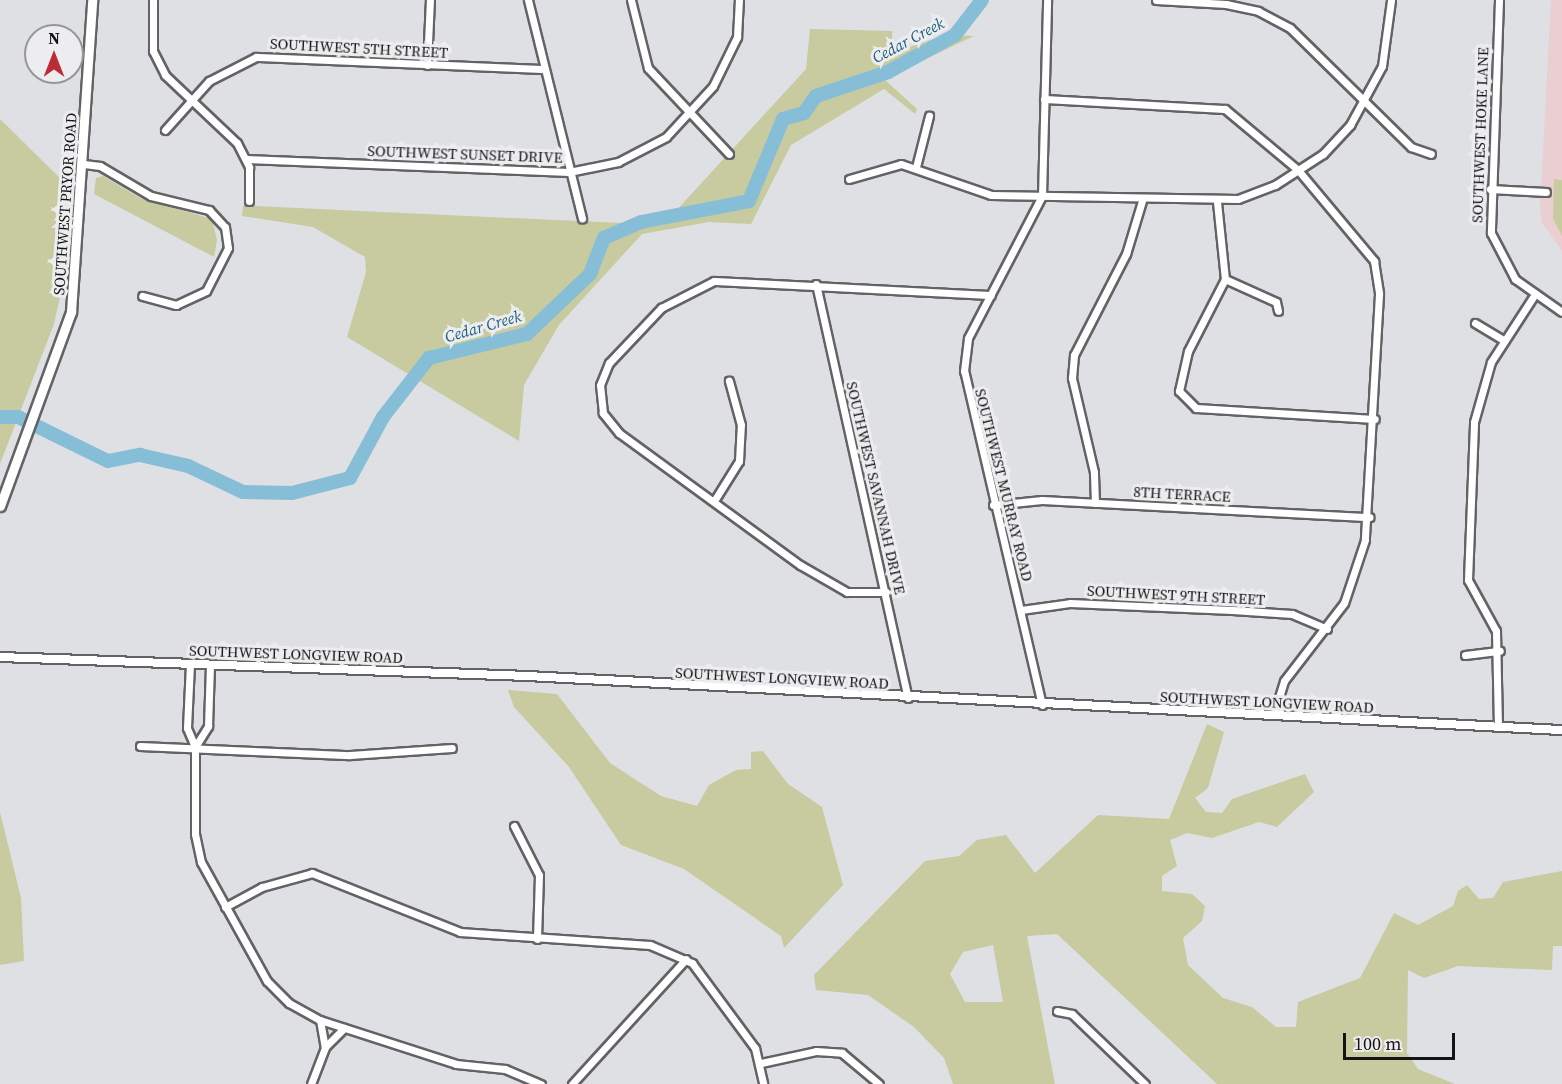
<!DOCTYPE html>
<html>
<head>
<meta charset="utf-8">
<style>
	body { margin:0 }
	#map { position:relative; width:1562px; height:1084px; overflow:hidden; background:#dfe0e3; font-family:"Source Serif 4",serif }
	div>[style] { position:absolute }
	.commercial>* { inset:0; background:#e9cfd2 }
	.green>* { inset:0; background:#c7cb9f }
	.river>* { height:14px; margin:-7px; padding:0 7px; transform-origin:7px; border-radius:7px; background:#86bdd7 }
	.roads { filter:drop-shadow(2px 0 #636366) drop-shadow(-2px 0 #636366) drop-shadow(0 2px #636366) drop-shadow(0 -2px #636366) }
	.minor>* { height:7px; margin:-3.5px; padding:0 3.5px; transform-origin:3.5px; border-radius:3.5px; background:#fff }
	.tertiary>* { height:8px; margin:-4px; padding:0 4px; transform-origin:4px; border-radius:4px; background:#fff }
	.secondary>* { height:9px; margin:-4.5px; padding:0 4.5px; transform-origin:4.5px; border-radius:4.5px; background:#fff }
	span { translate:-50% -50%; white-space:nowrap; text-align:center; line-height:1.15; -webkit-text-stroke:6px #ededf0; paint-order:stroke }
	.street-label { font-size:15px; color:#141415 }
	.water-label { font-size:16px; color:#1a5f79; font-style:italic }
	.north { position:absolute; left:24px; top:24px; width:60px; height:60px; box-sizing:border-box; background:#ededf0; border:2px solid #969698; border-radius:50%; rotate:0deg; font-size:16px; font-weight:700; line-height:24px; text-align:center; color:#141415 }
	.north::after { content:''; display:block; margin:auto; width:21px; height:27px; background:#bc2c36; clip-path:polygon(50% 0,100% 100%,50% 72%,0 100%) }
	.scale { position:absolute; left:1343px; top:1033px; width:112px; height:27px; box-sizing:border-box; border:3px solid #141415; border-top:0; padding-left:8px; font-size:18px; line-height:21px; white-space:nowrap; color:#141415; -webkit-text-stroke:4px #ededf0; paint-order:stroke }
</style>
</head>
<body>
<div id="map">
	<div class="commercial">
		<div style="clip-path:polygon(1551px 0,1562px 0,1562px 251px,1542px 223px,1540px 206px)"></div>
	</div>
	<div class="green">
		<div style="clip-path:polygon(810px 29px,892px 31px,892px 53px,945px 35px,974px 36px,884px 79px,917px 109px,915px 114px,884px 89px,791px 145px,751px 224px,709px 222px,642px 234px,559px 325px,524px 385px,519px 441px,347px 337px,366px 272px,365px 257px,313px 227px,242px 216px,243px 206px,255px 206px,663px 225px,806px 69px)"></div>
		<div style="clip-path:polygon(0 119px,66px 184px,62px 288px,54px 324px,0 464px)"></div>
		<div style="clip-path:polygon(103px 176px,140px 198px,212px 219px,217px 240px,214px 257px,94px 194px,96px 178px)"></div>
		<div style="clip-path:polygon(1554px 179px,1562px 180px,1562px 236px,1553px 219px)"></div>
		<div style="clip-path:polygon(508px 690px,557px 694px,610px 763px,661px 796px,697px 806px,709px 785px,736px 770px,751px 769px,751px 752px,763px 751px,788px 784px,822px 807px,843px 885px,784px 948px,781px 936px,684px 869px,621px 845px,569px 767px,514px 707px)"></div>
		<div style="clip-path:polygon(evenodd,1207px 724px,1224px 732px,1208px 788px,1195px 798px,1206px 812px,1222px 813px,1232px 799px,1305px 774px,1314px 792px,1277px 827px,1259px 822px,1212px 838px,1187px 833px,1170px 840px,1177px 866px,1162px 876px,1162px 891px,1192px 894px,1205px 906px,1202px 921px,1183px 938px,1188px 965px,1223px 998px,1252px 1007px,1276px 1027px,1296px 1027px,1298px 1002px,1360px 978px,1394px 913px,1418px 925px,1453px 906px,1458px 891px,1467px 885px,1479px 899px,1493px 898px,1503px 882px,1562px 871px,1562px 946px,1553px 946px,1552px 970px,1458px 966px,1424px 978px,1408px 970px,1407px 1053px,1418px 1069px,1455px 1084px,1217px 1084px,1057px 934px,1027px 936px,1055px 1084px,953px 1084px,944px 1058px,914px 1027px,868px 995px,816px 990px,814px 975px,925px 861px,959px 856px,977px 840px,1006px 835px,1035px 873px,1098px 815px,1169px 819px,1207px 724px,993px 945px,1003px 1002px,965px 1002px,950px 974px,963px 952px,993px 945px)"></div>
		<div style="clip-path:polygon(0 812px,21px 898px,24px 961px,0 965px)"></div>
	</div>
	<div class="river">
		<div style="left:0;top:417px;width:18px"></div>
		<div style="left:18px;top:417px;width:100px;rotate:26.1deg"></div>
		<div style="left:108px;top:461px;width:33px;rotate:-11deg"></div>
		<div style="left:140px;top:455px;width:49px;rotate:12.9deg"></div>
		<div style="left:188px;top:466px;width:61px;rotate:25.3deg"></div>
		<div style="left:243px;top:492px;width:49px;rotate:1.2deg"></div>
		<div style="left:292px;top:493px;width:60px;rotate:-14.5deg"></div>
		<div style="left:350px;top:478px;width:69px;rotate:-61.6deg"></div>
		<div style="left:383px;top:417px;width:75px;rotate:-52.1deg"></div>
		<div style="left:429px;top:358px;width:101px;rotate:-13.8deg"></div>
		<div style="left:527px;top:334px;width:87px;rotate:-43.6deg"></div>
		<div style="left:590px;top:274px;width:39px;rotate:-69deg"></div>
		<div style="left:604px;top:238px;width:40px;rotate:-23.4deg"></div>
		<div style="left:641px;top:222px;width:110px;rotate:-11deg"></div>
		<div style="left:749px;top:201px;width:89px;rotate:-67.5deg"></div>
		<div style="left:783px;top:119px;width:22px;rotate:-16deg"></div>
		<div style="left:804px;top:113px;width:21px;rotate:-55deg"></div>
		<div style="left:816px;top:96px;width:76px;rotate:-18.4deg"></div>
		<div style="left:888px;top:72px;width:77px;rotate:-28.9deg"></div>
		<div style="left:955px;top:35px;width:44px;rotate:-52.4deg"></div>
	</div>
	<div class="roads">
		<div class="minor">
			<div style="left:153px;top:0;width:51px;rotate:90deg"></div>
			<div style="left:153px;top:51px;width:27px;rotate:63deg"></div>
			<div style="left:165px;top:75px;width:99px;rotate:43.4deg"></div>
			<div style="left:237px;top:143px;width:27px;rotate:63deg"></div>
			<div style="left:249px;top:167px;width:34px;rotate:90deg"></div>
			<div style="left:528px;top:0;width:225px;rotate:76.1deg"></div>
			<div style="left:631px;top:0;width:70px;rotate:76deg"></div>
			<div style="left:648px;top:68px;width:118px;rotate:46.7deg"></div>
			<div style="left:1156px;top:0;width:70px;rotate:3.3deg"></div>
			<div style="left:1226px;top:4px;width:33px;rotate:12deg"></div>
			<div style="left:1258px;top:11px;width:36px;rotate:28deg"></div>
			<div style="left:1290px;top:28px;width:170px;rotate:44.5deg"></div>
			<div style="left:1411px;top:147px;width:21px;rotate:19deg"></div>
			<div style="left:1499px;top:0;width:233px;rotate:92deg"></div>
			<div style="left:1491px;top:233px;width:52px;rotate:62.4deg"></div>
			<div style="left:1515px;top:279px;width:57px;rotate:35.1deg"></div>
			<div style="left:427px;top:65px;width:65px;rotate:-87.4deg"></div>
			<div style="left:1044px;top:99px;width:181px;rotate:3.2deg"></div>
			<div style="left:1225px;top:109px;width:95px;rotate:39.9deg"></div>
			<div style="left:1298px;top:170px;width:119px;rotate:50.1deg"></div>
			<div style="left:1374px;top:261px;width:33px;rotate:81deg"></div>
			<div style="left:1379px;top:294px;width:246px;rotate:93.3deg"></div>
			<div style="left:1365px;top:540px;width:66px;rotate:108.4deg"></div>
			<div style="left:1344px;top:603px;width:98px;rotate:127.6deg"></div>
			<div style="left:1284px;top:681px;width:34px;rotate:107deg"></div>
			<div style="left:165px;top:130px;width:66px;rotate:-48.1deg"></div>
			<div style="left:209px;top:81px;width:53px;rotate:-27.1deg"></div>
			<div style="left:256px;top:57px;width:288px;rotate:2.4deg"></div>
			<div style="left:246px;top:159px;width:323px;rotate:2.3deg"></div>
			<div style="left:569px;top:172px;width:50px;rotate:-11.5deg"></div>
			<div style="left:618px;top:162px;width:54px;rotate:-27.5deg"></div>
			<div style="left:666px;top:137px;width:69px;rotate:-47.3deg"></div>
			<div style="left:713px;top:86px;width:55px;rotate:-63.9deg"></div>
			<div style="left:737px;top:37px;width:37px;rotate:-87deg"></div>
			<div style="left:84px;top:164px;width:16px;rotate:7deg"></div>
			<div style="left:100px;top:166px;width:59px;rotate:30.5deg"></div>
			<div style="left:151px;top:196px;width:60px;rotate:13.6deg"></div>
			<div style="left:209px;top:210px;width:23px;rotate:47deg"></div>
			<div style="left:225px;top:227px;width:21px;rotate:82deg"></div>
			<div style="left:228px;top:248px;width:48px;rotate:117.1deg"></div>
			<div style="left:206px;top:291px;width:33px;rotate:155deg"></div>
			<div style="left:176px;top:305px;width:35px;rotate:-165deg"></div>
			<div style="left:916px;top:167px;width:53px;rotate:-75.7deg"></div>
			<div style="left:849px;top:179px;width:54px;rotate:-16.1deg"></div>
			<div style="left:901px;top:164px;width:95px;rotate:19deg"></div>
			<div style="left:991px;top:195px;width:247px;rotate:0.9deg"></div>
			<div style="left:1238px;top:199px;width:40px;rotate:-21deg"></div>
			<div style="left:1275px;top:185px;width:57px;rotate:-32.9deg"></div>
			<div style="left:1323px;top:154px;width:40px;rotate:-47deg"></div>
			<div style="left:1350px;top:125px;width:67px;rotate:-61.5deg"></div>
			<div style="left:1382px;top:66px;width:67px;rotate:-82.2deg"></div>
			<div style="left:1490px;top:189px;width:56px;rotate:3.1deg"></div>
			<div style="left:1217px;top:202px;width:77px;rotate:84.1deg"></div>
			<div style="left:1225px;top:279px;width:81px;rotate:117.2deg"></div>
			<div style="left:1188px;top:351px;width:41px;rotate:102.7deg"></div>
			<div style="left:1179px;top:391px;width:24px;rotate:45deg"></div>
			<div style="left:1196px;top:408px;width:179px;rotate:3.5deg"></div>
			<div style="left:1225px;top:279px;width:56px;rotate:24.3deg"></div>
			<div style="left:1276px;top:302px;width:9px;rotate:77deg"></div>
			<div style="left:816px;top:284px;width:424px;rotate:77.5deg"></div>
			<div style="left:1475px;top:323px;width:33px;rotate:31deg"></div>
			<div style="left:714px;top:501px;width:47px;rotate:-58deg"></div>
			<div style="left:739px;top:461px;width:36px;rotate:-87deg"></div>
			<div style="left:741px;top:425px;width:46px;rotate:-105.3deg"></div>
			<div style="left:1095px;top:503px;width:31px;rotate:-92deg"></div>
			<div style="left:1094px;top:472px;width:97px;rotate:-103.2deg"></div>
			<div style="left:1072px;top:378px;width:23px;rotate:-85deg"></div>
			<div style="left:1074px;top:355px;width:114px;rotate:-62.8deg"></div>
			<div style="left:1126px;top:254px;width:55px;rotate:-73.2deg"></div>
			<div style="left:993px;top:505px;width:49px;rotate:-5.8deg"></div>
			<div style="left:1042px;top:500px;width:328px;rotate:3deg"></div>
			<div style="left:886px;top:592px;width:39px;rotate:180deg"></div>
			<div style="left:847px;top:592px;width:54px;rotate:-150.1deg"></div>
			<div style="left:800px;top:565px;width:224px;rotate:-143.9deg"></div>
			<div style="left:619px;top:433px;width:26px;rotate:-129deg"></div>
			<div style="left:603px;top:413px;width:28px;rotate:-96deg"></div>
			<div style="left:600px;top:385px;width:24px;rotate:-68deg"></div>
			<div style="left:609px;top:363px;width:76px;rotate:-46.6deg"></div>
			<div style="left:661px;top:308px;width:59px;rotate:-27deg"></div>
			<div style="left:714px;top:281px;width:277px;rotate:2.9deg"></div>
			<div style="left:1021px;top:610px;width:49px;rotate:-8.1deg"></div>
			<div style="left:1070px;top:603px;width:162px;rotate:2.5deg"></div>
			<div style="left:1232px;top:610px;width:60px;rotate:3.8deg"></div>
			<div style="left:1292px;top:614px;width:38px;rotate:23deg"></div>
			<div style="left:1465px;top:655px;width:35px;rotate:-7deg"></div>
			<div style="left:190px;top:664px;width:64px;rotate:92.7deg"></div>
			<div style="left:187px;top:728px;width:21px;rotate:67deg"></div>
			<div style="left:195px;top:747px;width:87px;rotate:90deg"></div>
			<div style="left:195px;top:834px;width:29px;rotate:78deg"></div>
			<div style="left:201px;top:862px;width:136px;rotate:61deg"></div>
			<div style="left:267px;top:981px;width:31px;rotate:45deg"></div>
			<div style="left:289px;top:1003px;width:35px;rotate:29deg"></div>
			<div style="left:320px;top:1020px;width:143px;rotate:17.9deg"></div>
			<div style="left:456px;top:1064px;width:49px;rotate:5.8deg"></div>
			<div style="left:505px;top:1069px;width:39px;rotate:23deg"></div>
			<div style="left:1042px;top:705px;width:343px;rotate:-103.1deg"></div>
			<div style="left:964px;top:371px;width:33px;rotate:-83deg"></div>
			<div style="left:968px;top:338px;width:160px;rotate:-62.5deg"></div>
			<div style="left:1042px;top:196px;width:196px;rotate:-88.5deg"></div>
			<div style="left:1498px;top:727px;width:96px;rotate:-91.2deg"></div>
			<div style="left:1496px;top:631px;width:58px;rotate:-118.8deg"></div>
			<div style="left:1468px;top:580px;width:158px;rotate:-87.8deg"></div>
			<div style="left:1474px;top:422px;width:62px;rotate:-74.2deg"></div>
			<div style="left:1491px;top:362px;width:77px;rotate:-57.1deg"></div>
			<div style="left:140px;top:746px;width:210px;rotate:2.5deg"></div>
			<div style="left:350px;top:755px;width:102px;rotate:-3.9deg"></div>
			<div style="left:195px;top:747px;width:25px;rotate:-58deg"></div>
			<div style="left:208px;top:726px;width:60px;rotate:-88.1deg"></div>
			<div style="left:514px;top:826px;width:55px;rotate:63deg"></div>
			<div style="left:539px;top:875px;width:64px;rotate:91.8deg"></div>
			<div style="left:225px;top:907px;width:42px;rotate:-28.4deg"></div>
			<div style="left:262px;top:887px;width:52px;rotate:-15.6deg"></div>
			<div style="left:312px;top:873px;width:159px;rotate:21.7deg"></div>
			<div style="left:460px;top:932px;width:190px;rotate:3.9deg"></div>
			<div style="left:650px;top:945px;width:46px;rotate:23.2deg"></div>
			<div style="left:692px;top:963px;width:106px;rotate:53.5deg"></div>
			<div style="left:755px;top:1048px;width:37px;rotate:77deg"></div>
			<div style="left:1057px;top:1011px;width:15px;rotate:11deg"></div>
			<div style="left:1072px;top:1014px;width:101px;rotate:43.8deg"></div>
			<div style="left:320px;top:1020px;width:27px;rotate:80deg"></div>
			<div style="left:761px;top:1063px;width:56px;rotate:-12.3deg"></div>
			<div style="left:816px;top:1051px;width:26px;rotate:4deg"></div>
			<div style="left:842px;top:1053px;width:48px;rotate:40deg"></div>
			<div style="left:311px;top:1084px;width:40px;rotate:-69deg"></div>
			<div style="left:325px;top:1047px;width:27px;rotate:-45deg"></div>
			<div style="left:572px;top:1084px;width:169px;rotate:-47.6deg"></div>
		</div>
		<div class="tertiary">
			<div style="left:0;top:657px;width:527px;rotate:2.06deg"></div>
			<div style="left:527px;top:676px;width:1036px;rotate:2.99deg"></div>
		</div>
		<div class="secondary">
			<div style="left:0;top:506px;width:207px;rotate:-69.9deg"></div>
			<div style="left:71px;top:312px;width:313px;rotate:-86.1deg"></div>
		</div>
	</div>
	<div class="street-label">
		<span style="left:359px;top:48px;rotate:3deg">SOUTHWEST 5TH STREET</span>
		<span style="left:1480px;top:135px;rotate:-88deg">SOUTHWEST HOKE LANE</span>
		<span style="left:465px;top:154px;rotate:2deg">SOUTHWEST SUNSET DRIVE</span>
		<span style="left:65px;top:204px;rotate:-86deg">SOUTHWEST PRYOR ROAD</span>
		<span style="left:1004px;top:485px;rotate:76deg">SOUTHWEST MURRAY ROAD</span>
		<span style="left:876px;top:488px;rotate:77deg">SOUTHWEST SAVANNAH DRIVE</span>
		<span style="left:1182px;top:494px;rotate:3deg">8TH TERRACE</span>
		<span style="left:1176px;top:595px;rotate:3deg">SOUTHWEST 9TH STREET</span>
		<span style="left:296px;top:654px;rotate:2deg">SOUTHWEST LONGVIEW ROAD</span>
		<span style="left:782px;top:678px;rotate:3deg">SOUTHWEST LONGVIEW ROAD</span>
		<span style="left:1267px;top:702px;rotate:3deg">SOUTHWEST LONGVIEW ROAD</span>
	</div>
	<div class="water-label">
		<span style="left:908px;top:40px;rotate:-28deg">Cedar Creek</span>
		<span style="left:483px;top:326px;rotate:-16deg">Cedar Creek</span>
	</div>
	<div class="north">N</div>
	<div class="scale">100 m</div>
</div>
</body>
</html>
